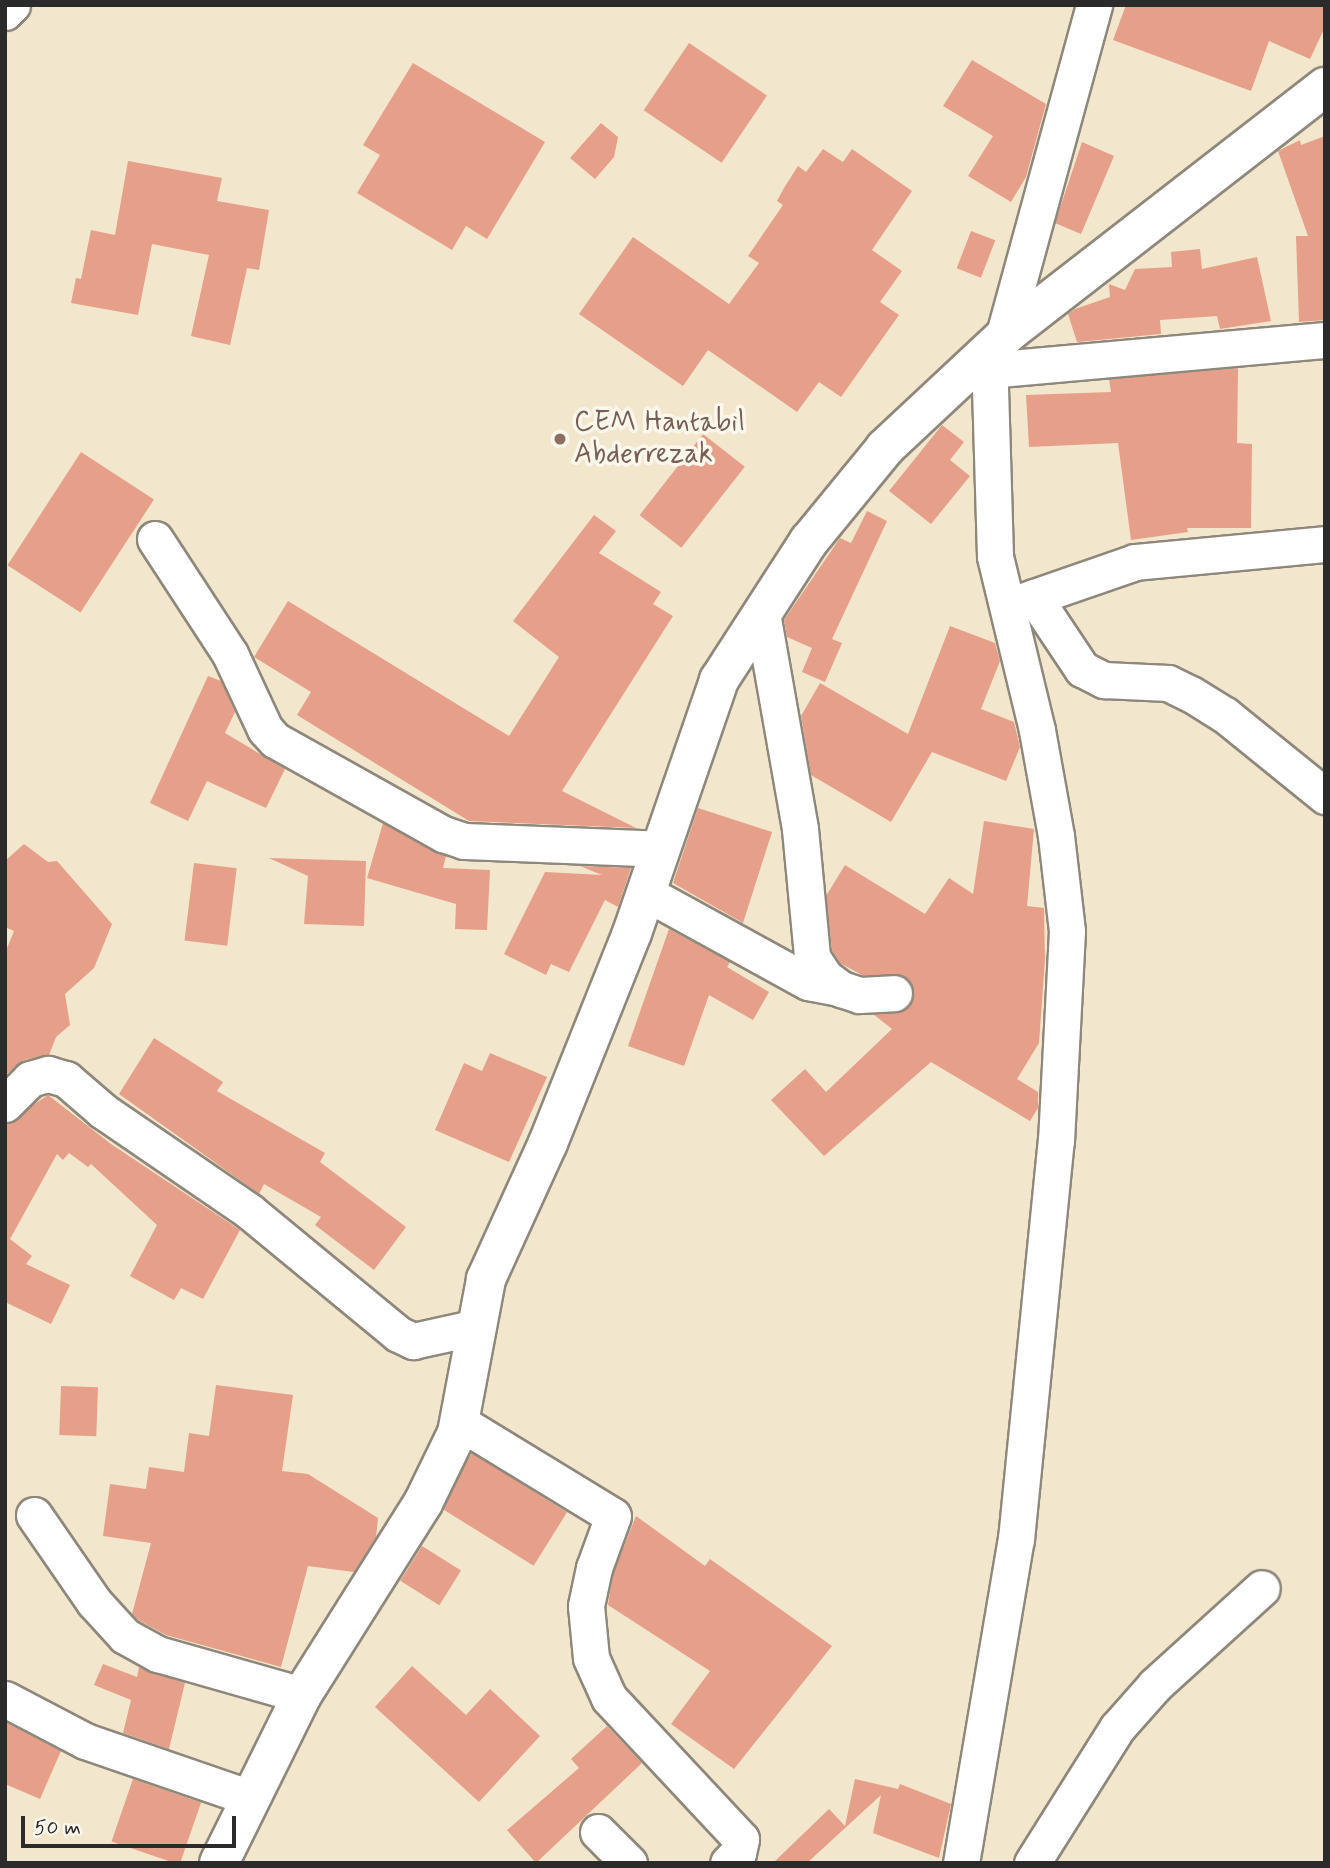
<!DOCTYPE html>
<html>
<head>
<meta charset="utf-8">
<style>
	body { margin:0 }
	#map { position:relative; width:1330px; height:1868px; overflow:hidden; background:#f2e6cc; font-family:Mynerve,sans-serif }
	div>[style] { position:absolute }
	.building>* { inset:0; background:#e69f89; transform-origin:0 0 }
	.roads { filter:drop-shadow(2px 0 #8e887c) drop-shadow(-2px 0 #8e887c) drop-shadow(0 2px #8e887c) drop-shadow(0 -2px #8e887c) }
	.minor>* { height:35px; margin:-17.5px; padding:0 17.5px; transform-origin:17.5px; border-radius:17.5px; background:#fff }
	.tertiary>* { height:38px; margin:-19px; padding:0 19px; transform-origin:19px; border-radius:19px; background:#fff }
	.dots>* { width:19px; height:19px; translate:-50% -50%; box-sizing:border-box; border:4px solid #fbf7ec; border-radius:50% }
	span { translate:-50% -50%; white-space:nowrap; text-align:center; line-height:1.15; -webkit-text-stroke:7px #fbf7ec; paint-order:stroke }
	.education-label { font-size:28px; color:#785e54 }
	.left { translate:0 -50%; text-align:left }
	.frame { position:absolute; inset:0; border:7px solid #2b2b2b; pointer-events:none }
	.scale { position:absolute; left:21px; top:1816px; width:215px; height:32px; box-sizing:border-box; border:4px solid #2b2b2b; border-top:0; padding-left:9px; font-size:21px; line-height:24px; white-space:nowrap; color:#2b2b2b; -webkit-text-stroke:5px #fbf7ec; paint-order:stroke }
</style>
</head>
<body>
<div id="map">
	<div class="building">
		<div style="clip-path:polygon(1126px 5px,1325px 5px,1325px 27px,1310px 59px,1269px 41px,1251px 91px,1113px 40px)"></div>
		<div style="left:689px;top:43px;width:94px;height:81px;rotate:34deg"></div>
		<div style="clip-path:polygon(972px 60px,1046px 104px,1026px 177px,1011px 202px,968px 176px,993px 136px,943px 106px)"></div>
		<div style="clip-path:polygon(413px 63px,545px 142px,487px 239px,466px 226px,452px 250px,357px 193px,380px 155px,363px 145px)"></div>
		<div style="clip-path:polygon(601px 123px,618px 137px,614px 157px,595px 179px,570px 158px)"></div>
		<div style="clip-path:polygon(1325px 136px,1325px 320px,1299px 322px,1296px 236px,1308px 236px,1278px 151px,1300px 140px,1301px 145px)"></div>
		<div style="clip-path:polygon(1082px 142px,1114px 156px,1081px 234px,1055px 223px)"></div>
		<div style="clip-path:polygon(823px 149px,843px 162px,852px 149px,912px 191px,872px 250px,902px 271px,880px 302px,899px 315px,841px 397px,819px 382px,797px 412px,708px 350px,683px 386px,579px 314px,633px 237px,729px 304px,759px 263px,748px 256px,783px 205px,777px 201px,784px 188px,798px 166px,806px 172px)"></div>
		<div style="clip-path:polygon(128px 161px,222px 178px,217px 201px,269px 210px,259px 270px,247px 268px,230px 345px,191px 336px,209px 255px,152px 244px,138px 315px,71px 303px,76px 278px,81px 279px,91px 230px,115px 235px)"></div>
		<div style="left:971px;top:231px;width:26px;height:40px;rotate:21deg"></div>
		<div style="clip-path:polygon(1200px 249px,1202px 269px,1257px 257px,1271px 321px,1220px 329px,1217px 316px,1160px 320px,1161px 334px,1077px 342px,1068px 314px,1075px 309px,1110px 297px,1109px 284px,1125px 290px,1135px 269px,1172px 267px,1171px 252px)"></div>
		<div style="clip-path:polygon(1238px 368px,1237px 443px,1252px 444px,1251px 528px,1187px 528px,1188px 532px,1131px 540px,1118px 443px,1029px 447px,1026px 395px,1111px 392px,1109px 379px)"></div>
		<div style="clip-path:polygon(942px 425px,964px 442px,950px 460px,970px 476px,931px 524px,889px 491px)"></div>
		<div style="left:703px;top:434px;width:53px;height:103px;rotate:38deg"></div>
		<div style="left:81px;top:452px;width:87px;height:135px;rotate:33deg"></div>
		<div style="clip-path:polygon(867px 511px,887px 521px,832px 639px,842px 643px,825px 682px,802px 672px,812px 648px,787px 637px,784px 620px,840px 538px,851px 543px)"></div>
		<div style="clip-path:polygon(594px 515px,616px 531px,599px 553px,661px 592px,653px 604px,673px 616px,562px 791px,636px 828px,469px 821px,297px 715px,311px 692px,254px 657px,288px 601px,509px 736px,559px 657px,513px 621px)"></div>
		<div style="clip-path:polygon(950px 626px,995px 643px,1000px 661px,981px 709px,1014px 722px,1020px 747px,1006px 781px,932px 752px,891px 822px,811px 775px,801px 716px,820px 683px,908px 734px)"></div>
		<div style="clip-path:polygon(208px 676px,221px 681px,235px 712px,225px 733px,285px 769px,266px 808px,207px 781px,188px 821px,150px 803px)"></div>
		<div style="clip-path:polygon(698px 808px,772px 832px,743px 923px,673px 883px)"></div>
		<div style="clip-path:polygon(984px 821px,1034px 829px,1027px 906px,1044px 908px,1045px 960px,1039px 1043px,1017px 1079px,1038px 1092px,1038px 1108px,1030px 1121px,931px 1062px,824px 1156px,771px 1100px,805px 1069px,826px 1092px,892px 1029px,873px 1014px,904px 1010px,914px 993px,902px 975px,862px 975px,840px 963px,832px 950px,826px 896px,845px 865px,925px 914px,949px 878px,973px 894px)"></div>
		<div style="clip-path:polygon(383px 823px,446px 856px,443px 868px,490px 870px,487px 930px,455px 929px,456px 904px,367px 878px)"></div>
		<div style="clip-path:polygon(24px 844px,48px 862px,57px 861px,112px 924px,94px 968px,65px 994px,70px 1025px,56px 1037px,49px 1055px,24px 1060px,5px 1075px,5px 953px,14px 931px,5px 927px,5px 861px)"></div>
		<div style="clip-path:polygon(269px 858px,366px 861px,364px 926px,304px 924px,308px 876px)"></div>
		<div style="left:194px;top:863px;width:43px;height:78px;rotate:7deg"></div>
		<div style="clip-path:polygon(580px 866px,631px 868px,618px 907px,605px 900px,569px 972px,551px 964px,546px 975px,504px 954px,545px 872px,602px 875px)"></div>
		<div style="clip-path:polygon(669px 929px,730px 962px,727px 967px,769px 992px,753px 1020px,709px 995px,684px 1066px,628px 1046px)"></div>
		<div style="clip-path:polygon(154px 1038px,223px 1082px,217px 1091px,325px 1153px,320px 1162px,406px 1227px,374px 1270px,315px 1225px,321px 1217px,264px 1184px,259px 1194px,119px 1094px)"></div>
		<div style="clip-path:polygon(490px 1053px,547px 1077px,509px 1162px,435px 1130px,464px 1063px,482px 1071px)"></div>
		<div style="clip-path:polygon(48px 1095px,111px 1144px,240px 1230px,203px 1299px,181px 1288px,174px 1300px,130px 1276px,157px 1225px,91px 1164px,88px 1167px,69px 1153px,63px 1160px,57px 1154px,10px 1239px,32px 1256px,26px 1264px,70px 1285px,51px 1324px,5px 1302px,5px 1124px)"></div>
		<div style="clip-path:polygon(216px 1385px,293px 1395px,282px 1471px,308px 1474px,378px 1518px,376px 1537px,354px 1572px,308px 1566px,281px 1667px,166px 1635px,138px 1620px,132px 1614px,151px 1543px,103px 1536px,110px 1484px,146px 1489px,149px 1467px,184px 1472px,189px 1433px,209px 1436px)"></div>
		<div style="left:61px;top:1386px;width:37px;height:49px;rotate:2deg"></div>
		<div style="left:472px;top:1453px;width:112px;height:63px;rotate:32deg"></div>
		<div style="clip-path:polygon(636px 1516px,705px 1566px,710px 1559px,832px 1646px,734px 1769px,671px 1724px,710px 1671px,608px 1605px,613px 1574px)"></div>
		<div style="left:422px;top:1546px;width:46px;height:41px;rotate:32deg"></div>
		<div style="clip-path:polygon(103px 1664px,137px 1677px,139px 1667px,185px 1683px,169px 1749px,123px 1733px,131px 1700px,94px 1685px)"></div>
		<div style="clip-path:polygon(412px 1666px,466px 1715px,490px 1689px,540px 1736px,479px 1802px,375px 1707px)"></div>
		<div style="clip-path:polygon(5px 1722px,61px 1751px,40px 1799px,5px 1784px)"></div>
		<div style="clip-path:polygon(607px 1726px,642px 1763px,536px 1863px,507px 1830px,579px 1768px,571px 1759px)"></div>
		<div style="left:133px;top:1779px;width:72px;height:66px;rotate:19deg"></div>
		<div style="clip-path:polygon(855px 1779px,898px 1789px,900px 1784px,951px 1804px,939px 1858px,873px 1833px,881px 1795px,807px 1863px,773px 1863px,829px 1809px,845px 1826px)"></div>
	</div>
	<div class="roads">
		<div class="minor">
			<div style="left:5px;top:12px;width:10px;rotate:-45deg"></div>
			<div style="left:1003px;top:338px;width:345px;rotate:-74.7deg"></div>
			<div style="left:989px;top:370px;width:337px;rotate:-5.1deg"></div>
			<div style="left:155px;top:539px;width:137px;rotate:56.9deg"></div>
			<div style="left:230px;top:654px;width:83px;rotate:65deg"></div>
			<div style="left:265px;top:729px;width:15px;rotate:48deg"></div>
			<div style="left:275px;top:740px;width:193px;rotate:29.2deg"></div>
			<div style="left:443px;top:834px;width:22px;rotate:18deg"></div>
			<div style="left:464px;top:841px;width:197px;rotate:2.3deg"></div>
			<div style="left:1034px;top:597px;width:87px;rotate:56.3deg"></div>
			<div style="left:1082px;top:669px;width:25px;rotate:27deg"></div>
			<div style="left:1104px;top:680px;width:64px;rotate:2.7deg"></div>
			<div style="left:1168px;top:683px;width:25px;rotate:26deg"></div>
			<div style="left:1191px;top:694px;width:40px;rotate:32deg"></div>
			<div style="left:1225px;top:715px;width:129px;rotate:39deg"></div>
			<div style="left:1014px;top:604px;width:128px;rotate:-19.1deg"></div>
			<div style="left:1135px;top:562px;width:191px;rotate:-5.4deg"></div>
			<div style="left:762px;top:613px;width:219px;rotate:80deg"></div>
			<div style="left:800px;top:829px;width:129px;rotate:84.6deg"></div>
			<div style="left:812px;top:957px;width:24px;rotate:57deg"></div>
			<div style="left:825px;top:977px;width:20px;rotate:37deg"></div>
			<div style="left:841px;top:989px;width:19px;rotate:18deg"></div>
			<div style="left:859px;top:995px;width:35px;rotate:-3deg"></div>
			<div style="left:646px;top:893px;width:185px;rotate:28.8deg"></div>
			<div style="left:808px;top:982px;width:32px;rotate:11deg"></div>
			<div style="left:5px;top:1104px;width:35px;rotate:-45deg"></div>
			<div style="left:30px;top:1079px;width:19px;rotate:-16deg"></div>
			<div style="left:48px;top:1074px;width:19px;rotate:16deg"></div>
			<div style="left:66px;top:1079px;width:49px;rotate:40.9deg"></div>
			<div style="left:103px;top:1111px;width:177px;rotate:34.4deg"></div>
			<div style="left:249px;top:1211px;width:193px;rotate:39.5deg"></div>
			<div style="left:398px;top:1334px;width:17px;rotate:25deg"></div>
			<div style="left:413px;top:1341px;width:66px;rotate:-12.3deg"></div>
			<div style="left:459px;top:1422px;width:180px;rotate:31.4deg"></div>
			<div style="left:613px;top:1516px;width:55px;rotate:110.1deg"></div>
			<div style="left:594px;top:1568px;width:39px;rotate:102deg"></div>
			<div style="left:586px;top:1606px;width:52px;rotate:84.5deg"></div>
			<div style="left:591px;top:1658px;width:44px;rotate:65.8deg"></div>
			<div style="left:609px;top:1698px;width:193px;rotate:46.9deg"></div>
			<div style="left:741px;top:1839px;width:14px;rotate:102deg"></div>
			<div style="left:738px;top:1853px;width:14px;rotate:135deg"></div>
			<div style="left:34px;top:1515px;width:106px;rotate:55.4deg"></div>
			<div style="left:94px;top:1602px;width:46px;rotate:47.6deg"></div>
			<div style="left:125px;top:1636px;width:38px;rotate:29deg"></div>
			<div style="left:158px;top:1654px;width:150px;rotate:15.9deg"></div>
			<div style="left:5px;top:1699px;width:90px;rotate:27.7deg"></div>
			<div style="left:85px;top:1741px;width:176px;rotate:19deg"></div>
			<div style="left:598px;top:1832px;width:44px;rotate:45deg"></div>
			<div style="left:961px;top:1863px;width:329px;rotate:-80.4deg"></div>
			<div style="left:1016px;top:1539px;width:400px;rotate:-84.3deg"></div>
			<div style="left:1056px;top:1141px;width:210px;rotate:-87deg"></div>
			<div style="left:1067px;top:931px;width:96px;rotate:-96.6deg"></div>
			<div style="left:1056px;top:836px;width:108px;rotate:-100.2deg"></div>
			<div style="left:1037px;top:730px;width:179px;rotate:-103.6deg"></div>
			<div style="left:995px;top:556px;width:205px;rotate:-91.7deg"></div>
			<div style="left:1032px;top:1863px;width:160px;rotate:-57.8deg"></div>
			<div style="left:1117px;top:1728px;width:57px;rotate:-48.5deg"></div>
			<div style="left:1155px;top:1685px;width:144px;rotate:-42.2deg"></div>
		</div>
		<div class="tertiary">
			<div style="left:219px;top:1863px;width:187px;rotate:-63.7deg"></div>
			<div style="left:302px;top:1695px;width:227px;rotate:-57.8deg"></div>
			<div style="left:423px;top:1503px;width:78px;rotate:-64.1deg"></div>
			<div style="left:457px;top:1433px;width:157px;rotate:-79.3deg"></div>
			<div style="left:486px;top:1279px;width:149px;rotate:-65.5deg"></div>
			<div style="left:548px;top:1143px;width:226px;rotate:-68.2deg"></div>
			<div style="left:632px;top:933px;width:268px;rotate:-71deg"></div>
			<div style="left:719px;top:680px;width:166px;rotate:-57.1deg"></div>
			<div style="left:809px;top:541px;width:120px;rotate:-50.7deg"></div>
			<div style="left:885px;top:448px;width:170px;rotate:-43.1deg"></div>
			<div style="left:1009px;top:332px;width:400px;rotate:-37.8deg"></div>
		</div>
	</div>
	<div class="dots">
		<div style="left:560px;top:439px;background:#8d6e63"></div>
	</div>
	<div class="education-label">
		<span class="left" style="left:574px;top:439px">CEM Hantabil<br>Abderrezak</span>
	</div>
	<div class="frame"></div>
	<div class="scale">50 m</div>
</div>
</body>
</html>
